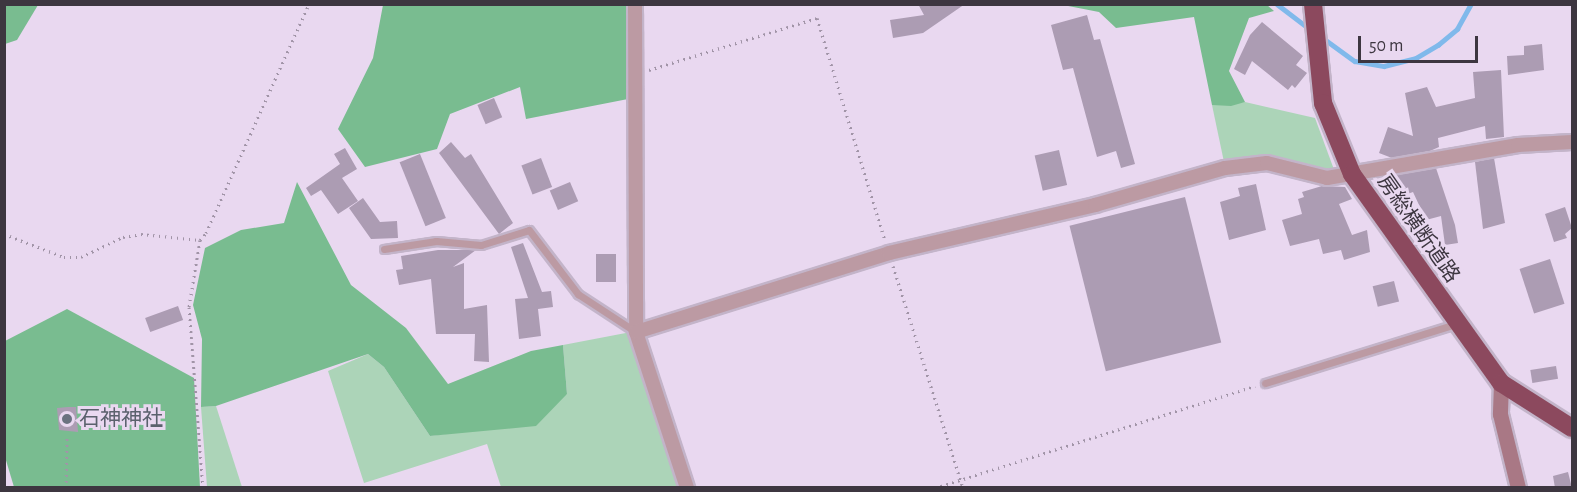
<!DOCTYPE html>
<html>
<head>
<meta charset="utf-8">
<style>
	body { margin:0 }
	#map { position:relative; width:1577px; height:492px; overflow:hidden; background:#e9d8f0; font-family:"Alegreya Sans","Noto Sans JP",sans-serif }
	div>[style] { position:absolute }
	.green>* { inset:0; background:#acd4b8 }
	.forest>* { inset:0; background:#79bc90 }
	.stream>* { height:4.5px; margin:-2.25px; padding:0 2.25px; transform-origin:2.25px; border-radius:2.25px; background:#80b9eb }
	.building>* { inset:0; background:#ac9cb3; transform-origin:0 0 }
	.path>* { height:3px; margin-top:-1.5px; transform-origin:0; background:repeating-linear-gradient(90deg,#a194a7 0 1.5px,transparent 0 6px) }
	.roads { filter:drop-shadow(2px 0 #c3b4c9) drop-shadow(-2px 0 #c3b4c9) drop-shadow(0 2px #c3b4c9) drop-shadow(0 -2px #c3b4c9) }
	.lane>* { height:7px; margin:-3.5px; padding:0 3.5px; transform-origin:3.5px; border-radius:3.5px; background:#bc9aa3 }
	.street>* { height:14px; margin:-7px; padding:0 7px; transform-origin:7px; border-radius:7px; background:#bc9aa3 }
	.secondary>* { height:15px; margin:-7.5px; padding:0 7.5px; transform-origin:7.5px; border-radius:7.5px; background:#a97885 }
	.highway>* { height:18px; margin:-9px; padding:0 9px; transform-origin:9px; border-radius:9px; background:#8c495e }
	.dots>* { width:16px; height:16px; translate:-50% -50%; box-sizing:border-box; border:3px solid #e9d8f0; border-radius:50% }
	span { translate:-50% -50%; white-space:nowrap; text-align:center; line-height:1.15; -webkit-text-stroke:6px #e9d8f0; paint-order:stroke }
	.street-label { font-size:21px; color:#3d3640 }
	.worship-label { font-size:21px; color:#5b616d }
	.left { translate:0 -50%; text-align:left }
	.frame { position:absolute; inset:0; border:6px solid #3d3640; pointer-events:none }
	.scale { position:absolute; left:1358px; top:36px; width:120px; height:27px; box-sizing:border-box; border:3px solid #3d3640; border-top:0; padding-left:8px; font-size:18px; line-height:21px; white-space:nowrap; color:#3d3640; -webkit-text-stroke:4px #e9d8f0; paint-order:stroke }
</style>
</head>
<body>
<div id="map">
	<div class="green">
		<div style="clip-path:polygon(1245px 102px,1315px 118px,1336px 175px,1224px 162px,1212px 105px)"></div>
		<div style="clip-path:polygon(631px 332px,681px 487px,501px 487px,487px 444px,364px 483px,328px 371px,368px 354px,384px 367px,430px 436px,484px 429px,567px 394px,563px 345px)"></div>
		<div style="clip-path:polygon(216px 406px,242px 487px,207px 487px,201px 407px)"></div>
	</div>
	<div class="forest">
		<div style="clip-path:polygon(4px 5px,38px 5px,17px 40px,5px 44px)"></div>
		<div style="clip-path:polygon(383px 5px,631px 5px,628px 99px,526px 119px,520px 87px,450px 114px,437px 149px,365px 167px,338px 129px,373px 58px)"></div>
		<div style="clip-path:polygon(1267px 5px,1274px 11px,1249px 18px,1229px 71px,1245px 102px,1231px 106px,1212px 105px,1194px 17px,1116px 28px,1099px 12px,1063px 5px)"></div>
		<div style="clip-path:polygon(297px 182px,351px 285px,406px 328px,448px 384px,531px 351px,563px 345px,567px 394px,536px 426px,430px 436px,384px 367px,368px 354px,216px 406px,201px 407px,202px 339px,193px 305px,205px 248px,241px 230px,284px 223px)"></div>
		<div style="clip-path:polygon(67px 309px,194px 378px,200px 487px,14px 487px,5px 457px,5px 341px)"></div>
	</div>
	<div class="stream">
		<div style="left:1277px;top:4px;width:43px;rotate:37.4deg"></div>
		<div style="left:1323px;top:38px;width:39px;rotate:36deg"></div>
		<div style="left:1355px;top:61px;width:29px;rotate:10deg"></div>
		<div style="left:1384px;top:66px;width:33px;rotate:-14deg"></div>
		<div style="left:1416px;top:58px;width:26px;rotate:-31deg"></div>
		<div style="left:1438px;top:45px;width:25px;rotate:-40deg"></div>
		<div style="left:1457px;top:29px;width:29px;rotate:-61deg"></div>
	</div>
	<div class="building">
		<div style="clip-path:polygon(918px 4px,965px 4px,923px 33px,893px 38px,890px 20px,924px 15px)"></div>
		<div style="clip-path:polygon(1087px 15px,1094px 40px,1100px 39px,1135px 164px,1121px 168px,1116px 151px,1097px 157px,1073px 68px,1063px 70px,1051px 25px)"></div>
		<div style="clip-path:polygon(1262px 22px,1303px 56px,1296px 65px,1307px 73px,1295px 88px,1292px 85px,1288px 90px,1252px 61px,1245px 75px,1234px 69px,1250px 35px)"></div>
		<div style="clip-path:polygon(1542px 44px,1544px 70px,1508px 75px,1507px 56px,1524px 55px,1524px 46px)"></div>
		<div style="clip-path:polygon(1501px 70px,1504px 137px,1486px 139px,1485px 126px,1438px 138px,1439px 147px,1430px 151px,1392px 158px,1379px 153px,1388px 127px,1413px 136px,1405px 93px,1427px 87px,1436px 107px,1475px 98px,1473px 72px)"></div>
		<div style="left:494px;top:98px;width:21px;height:18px;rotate:67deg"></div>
		<div style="clip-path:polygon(451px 142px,465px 158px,471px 154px,513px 223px,499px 234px,439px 153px)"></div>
		<div style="clip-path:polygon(345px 148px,357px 169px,342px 178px,358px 201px,338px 214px,321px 190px,311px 196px,306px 188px,340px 164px,334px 154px)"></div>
		<div style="left:1059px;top:150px;width:36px;height:25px;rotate:77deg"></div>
		<div style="left:420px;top:154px;width:69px;height:22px;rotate:68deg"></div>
		<div style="left:541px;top:158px;width:31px;height:21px;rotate:69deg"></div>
		<div style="clip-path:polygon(1494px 158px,1505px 223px,1483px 229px,1475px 162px)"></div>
		<div style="clip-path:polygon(1436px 168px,1455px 225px,1458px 243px,1445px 245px,1441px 216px,1426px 220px,1413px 192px,1396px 198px,1384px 177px)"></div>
		<div style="left:570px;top:182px;width:21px;height:22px;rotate:67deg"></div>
		<div style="clip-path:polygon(1256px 184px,1266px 230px,1229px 240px,1220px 202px,1240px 196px,1238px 188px)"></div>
		<div style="clip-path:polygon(1322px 186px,1345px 187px,1352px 199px,1339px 204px,1352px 235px,1367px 230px,1370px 252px,1344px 260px,1341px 250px,1323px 254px,1319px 239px,1290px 246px,1282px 220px,1302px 214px,1298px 199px,1304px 197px,1302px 192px)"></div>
		<div style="left:1185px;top:197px;width:150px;height:119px;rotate:76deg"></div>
		<div style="clip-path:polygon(363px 198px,380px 222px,397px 221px,398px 238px,371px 239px,349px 208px)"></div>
		<div style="clip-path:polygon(1565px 207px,1572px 228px,1565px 234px,1567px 238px,1554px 242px,1545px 214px)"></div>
		<div style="clip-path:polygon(523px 243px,542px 292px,551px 291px,553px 307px,538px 309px,541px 336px,519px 339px,515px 299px,528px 298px,511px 247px)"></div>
		<div style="clip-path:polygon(438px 250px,476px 250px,453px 267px,464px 263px,464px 309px,487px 305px,489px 362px,474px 361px,475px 334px,436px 334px,431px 279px,399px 285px,396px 270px,403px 269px,401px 256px)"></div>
		<div style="left:596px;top:254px;width:20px;height:28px"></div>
		<div style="left:1550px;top:259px;width:47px;height:32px;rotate:72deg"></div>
		<div style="left:1394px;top:281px;width:21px;height:22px;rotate:76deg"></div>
		<div style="left:178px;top:306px;width:15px;height:35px;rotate:70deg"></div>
		<div style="left:1556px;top:366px;width:13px;height:26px;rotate:81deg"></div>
		<div style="clip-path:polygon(68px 407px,76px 407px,78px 432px,59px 430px,57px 408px)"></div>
		<div style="clip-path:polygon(1568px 472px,1572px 488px,1555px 488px,1553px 476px)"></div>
	</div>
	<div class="path">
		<div style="left:649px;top:70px;width:176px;rotate:-17.2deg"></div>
		<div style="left:817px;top:18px;width:232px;rotate:73deg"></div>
		<div style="left:4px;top:234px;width:64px;rotate:21deg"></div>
		<div style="left:64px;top:257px;width:17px"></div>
		<div style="left:81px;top:257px;width:47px;rotate:-25.5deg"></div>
		<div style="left:123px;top:237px;width:18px;rotate:-9deg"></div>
		<div style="left:141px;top:234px;width:59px;rotate:5.8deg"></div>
		<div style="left:200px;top:240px;width:9px;rotate:-49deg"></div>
		<div style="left:206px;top:233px;width:251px;rotate:-65.8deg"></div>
		<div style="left:200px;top:240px;width:68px;rotate:99.3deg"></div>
		<div style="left:189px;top:307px;width:182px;rotate:85.6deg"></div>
		<div style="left:893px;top:266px;width:233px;rotate:72.5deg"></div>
		<div style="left:66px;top:488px;width:53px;rotate:-88.9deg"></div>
		<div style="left:935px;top:488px;width:336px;rotate:-17.7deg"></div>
	</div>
	<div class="roads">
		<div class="lane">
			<div style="left:384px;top:249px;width:53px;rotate:-8.7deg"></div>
			<div style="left:436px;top:241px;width:45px;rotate:5.1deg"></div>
			<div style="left:481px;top:245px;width:50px;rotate:-17.4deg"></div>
			<div style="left:529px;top:230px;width:81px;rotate:52.6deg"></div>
			<div style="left:578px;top:294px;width:69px;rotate:33.2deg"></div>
			<div style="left:1265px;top:383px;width:200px;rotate:-17.2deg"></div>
		</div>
		<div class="street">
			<div style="left:635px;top:4px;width:328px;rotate:89.8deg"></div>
			<div style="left:636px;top:332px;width:164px;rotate:71.9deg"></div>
			<div style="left:636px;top:332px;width:265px;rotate:-17.3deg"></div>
			<div style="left:889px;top:253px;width:212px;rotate:-13.1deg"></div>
			<div style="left:1095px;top:205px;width:135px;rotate:-15.9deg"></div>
			<div style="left:1225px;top:168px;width:42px;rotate:-6.8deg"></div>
			<div style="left:1267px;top:163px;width:62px;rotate:14deg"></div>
			<div style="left:1327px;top:178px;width:194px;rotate:-9.8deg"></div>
			<div style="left:1518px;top:145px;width:54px;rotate:-3.2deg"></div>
		</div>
		<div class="secondary">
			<div style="left:1501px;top:383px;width:31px;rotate:92deg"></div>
			<div style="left:1500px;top:414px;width:76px;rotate:76.3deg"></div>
		</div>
		<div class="highway">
			<div style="left:1313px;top:4px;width:100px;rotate:84.2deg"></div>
			<div style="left:1323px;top:103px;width:77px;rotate:67.8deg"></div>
			<div style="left:1352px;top:174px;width:257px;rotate:54.5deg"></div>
			<div style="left:1501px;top:383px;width:84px;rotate:32.4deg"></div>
		</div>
	</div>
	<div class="dots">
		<div style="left:67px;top:419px;background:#6b7280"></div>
	</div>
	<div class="street-label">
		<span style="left:1418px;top:229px;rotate:55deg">房総横断道路</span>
	</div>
	<div class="worship-label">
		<span class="left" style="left:79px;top:419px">石神神社</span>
	</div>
	<div class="frame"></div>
	<div class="scale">50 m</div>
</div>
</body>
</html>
